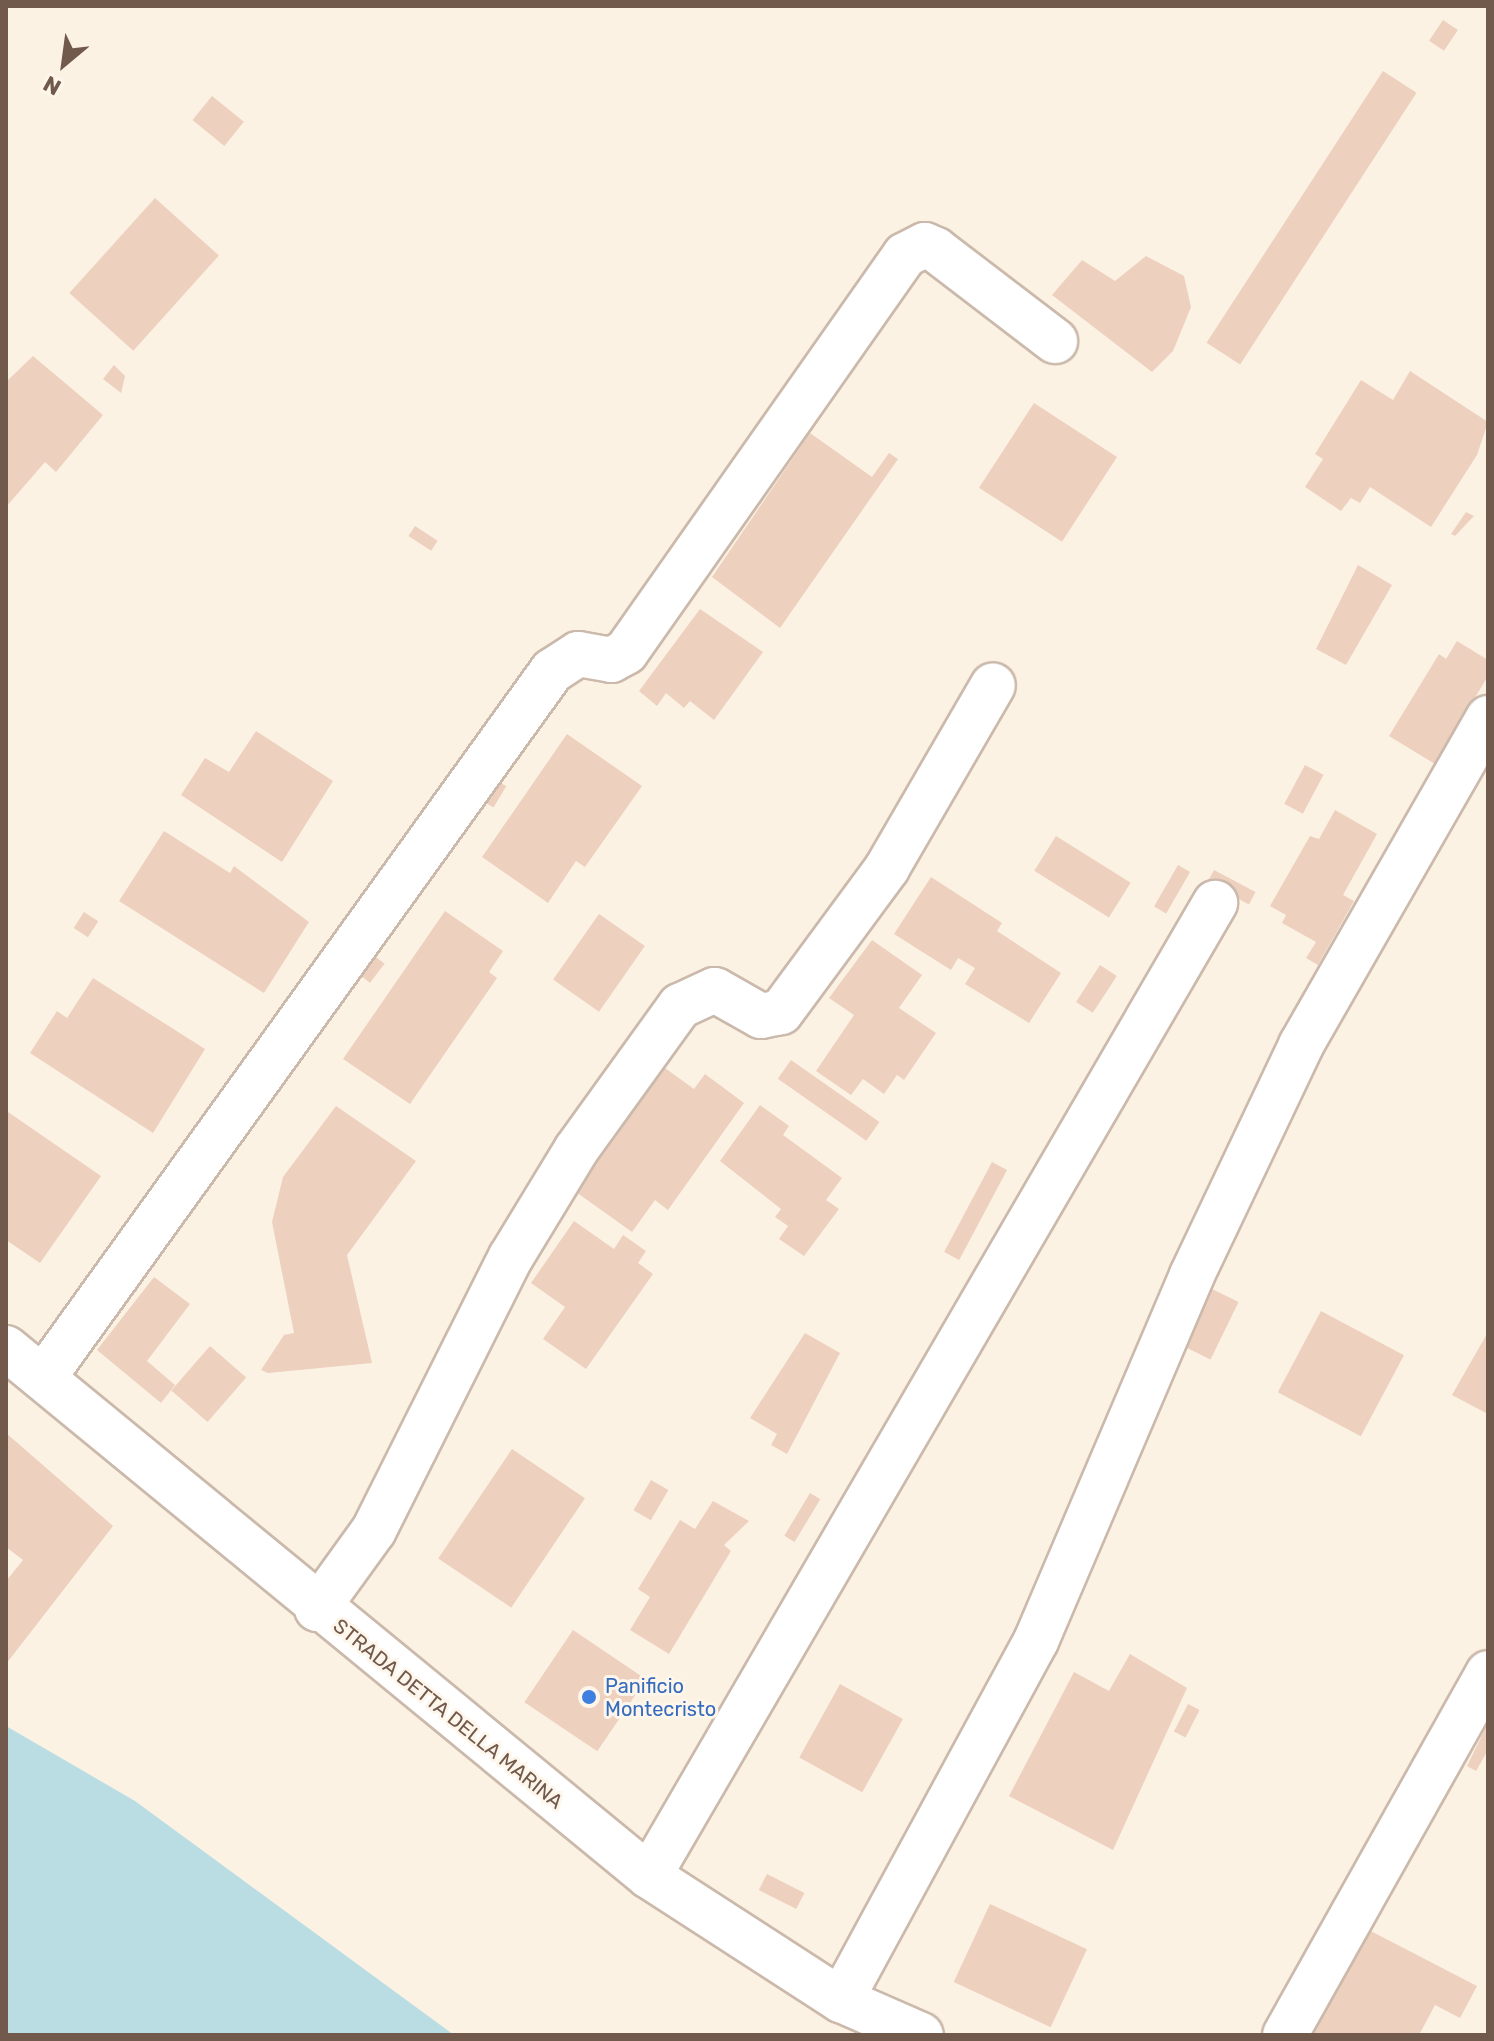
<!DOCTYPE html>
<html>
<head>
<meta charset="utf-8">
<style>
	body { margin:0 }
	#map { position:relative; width:1494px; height:2041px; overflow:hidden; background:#fbf2e4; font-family:Rubik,sans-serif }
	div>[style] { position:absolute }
	.water>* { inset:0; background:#badde3 }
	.building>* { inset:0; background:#eed0be; transform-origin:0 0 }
	.roads { filter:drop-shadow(2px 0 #cbb9ab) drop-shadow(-2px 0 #cbb9ab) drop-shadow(0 2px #cbb9ab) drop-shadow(0 -2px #cbb9ab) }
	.minor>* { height:44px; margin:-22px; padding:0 22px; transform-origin:22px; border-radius:22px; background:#fff }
	.dots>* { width:22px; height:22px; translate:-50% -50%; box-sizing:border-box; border:4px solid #fef6ea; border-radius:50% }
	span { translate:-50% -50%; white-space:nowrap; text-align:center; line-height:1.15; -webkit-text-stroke:6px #fef6ea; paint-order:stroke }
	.shop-label { font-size:20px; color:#366cbe }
	.left { translate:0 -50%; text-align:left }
	.street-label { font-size:20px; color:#71594c }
	.frame { position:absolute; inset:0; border:8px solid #71594c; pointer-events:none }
	.north { position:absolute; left:24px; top:24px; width:80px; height:80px; -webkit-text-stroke:6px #fef6ea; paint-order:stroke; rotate:209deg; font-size:22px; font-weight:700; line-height:32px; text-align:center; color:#71594c }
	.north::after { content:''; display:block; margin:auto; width:28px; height:36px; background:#71594c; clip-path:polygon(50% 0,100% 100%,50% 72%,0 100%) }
</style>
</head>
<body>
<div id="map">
	<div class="water">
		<div style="clip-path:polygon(6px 1726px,135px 1801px,454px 2035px,6px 2035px)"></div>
	</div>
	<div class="building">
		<div style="left:1443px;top:20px;width:18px;height:25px;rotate:34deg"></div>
		<div style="left:1383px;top:71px;width:40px;height:324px;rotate:33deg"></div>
		<div style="left:212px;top:96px;width:41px;height:31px;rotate:39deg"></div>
		<div style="left:155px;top:198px;width:86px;height:128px;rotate:42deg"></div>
		<div style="clip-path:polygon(1146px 256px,1184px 276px,1191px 307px,1173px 351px,1152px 372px,1052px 295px,1082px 260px,1115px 281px)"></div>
		<div style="clip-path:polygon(33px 356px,103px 415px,56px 472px,45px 462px,6px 507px,6px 382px)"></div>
		<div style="clip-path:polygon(114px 365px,125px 376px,121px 393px,103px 379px)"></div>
		<div style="clip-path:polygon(1410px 371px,1488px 422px,1477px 455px,1431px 527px,1370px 487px,1360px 503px,1351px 498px,1341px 511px,1305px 487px,1323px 459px,1315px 454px,1361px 380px,1393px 400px)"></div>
		<div style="left:1034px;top:403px;width:99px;height:101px;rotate:33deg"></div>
		<div style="clip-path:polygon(810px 433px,872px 477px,889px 453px,898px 459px,780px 628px,712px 577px)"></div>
		<div style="clip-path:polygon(1466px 512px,1474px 516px,1455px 536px,1451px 534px)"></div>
		<div style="left:415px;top:526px;width:27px;height:12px;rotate:33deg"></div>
		<div style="clip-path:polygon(1358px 565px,1392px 585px,1346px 665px,1316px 649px)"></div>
		<div style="clip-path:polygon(700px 609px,763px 652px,714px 720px,690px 701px,684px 708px,666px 693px,657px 706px,639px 691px)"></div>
		<div style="clip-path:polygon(1457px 641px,1488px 660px,1488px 676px,1435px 764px,1389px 736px,1439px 654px,1446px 659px)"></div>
		<div style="clip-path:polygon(256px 731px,333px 781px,282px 862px,181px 795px,205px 758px,229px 772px)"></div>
		<div style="clip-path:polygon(567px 734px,642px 786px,585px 867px,576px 861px,548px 903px,482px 857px)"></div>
		<div style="left:1305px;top:765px;width:21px;height:44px;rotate:28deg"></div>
		<div style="left:496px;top:780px;width:12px;height:25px;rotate:31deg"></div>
		<div style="clip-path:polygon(1335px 810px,1377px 834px,1343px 895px,1354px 901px,1318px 965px,1306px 958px,1316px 942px,1282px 923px,1286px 915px,1270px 906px,1310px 836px,1319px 839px)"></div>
		<div style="clip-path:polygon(164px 831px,230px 873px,234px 866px,309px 922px,264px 993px,119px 901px)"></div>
		<div style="left:1056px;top:836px;width:88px;height:41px;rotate:32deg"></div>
		<div style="left:1178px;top:865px;width:14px;height:48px;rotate:30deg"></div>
		<div style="left:1214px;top:870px;width:47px;height:14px;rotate:28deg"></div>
		<div style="clip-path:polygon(931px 877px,1002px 923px,997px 931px,1061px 973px,1029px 1023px,965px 984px,975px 968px,958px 958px,951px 970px,894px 934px)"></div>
		<div style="clip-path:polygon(445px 911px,503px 951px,489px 972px,497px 978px,410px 1104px,343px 1059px)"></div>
		<div style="left:84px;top:912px;width:17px;height:19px;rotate:33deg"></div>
		<div style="left:599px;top:914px;width:56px;height:80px;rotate:35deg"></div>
		<div style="clip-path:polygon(872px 940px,922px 975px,899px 1008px,936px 1033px,904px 1080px,897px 1075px,884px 1094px,863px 1079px,851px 1095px,816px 1071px,854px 1015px,829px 998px)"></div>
		<div style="left:376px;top:957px;width:11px;height:24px;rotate:38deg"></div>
		<div style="left:1100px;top:965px;width:20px;height:44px;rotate:33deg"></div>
		<div style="clip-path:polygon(93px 978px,205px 1049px,153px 1133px,30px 1053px,57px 1011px,67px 1018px)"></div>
		<div style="left:791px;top:1060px;width:108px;height:23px;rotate:35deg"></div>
		<div style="clip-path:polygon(665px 1068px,694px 1089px,705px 1074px,744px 1103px,668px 1210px,655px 1200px,632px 1232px,576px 1192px)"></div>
		<div style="clip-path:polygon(760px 1105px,789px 1126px,783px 1135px,842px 1178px,826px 1200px,839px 1209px,804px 1256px,779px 1239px,788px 1226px,775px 1217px,781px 1209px,720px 1161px)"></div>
		<div style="clip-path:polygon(336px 1106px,416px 1161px,347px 1255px,372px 1363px,268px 1373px,261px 1370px,284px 1335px,294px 1333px,272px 1222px,283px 1177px)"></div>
		<div style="clip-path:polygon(8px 1112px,101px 1176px,40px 1263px,6px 1240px)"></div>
		<div style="left:992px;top:1162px;width:17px;height:102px;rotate:28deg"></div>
		<div style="clip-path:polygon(574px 1221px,614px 1249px,623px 1235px,646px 1251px,638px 1263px,653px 1274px,586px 1369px,543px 1339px,565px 1307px,531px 1283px)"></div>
		<div style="clip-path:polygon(154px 1277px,190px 1304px,147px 1361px,175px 1385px,161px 1403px,97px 1350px)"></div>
		<div style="left:1208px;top:1287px;width:34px;height:64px;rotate:26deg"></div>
		<div style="left:1321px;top:1311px;width:94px;height:92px;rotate:28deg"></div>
		<div style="clip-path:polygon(1488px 1332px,1488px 1410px,1486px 1413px,1452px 1395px)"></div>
		<div style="clip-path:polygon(805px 1333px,840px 1353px,787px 1454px,771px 1445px,777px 1434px,750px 1418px)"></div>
		<div style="left:210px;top:1346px;width:48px;height:59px;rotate:41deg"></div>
		<div style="clip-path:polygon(6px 1433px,113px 1526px,6px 1664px,6px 1581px,23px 1560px,6px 1547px)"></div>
		<div style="left:512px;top:1449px;width:88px;height:132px;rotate:34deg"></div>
		<div style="left:651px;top:1480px;width:20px;height:35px;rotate:30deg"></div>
		<div style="left:810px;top:1493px;width:12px;height:50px;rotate:31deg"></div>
		<div style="clip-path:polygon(713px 1501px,749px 1521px,724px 1545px,731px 1551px,669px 1654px,630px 1630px,650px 1597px,638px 1589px,680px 1520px,695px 1529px)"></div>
		<div style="left:573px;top:1630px;width:88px;height:87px;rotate:34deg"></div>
		<div style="clip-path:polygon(1130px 1654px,1187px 1688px,1113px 1850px,1009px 1796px,1074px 1672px,1109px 1691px)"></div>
		<div style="left:840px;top:1684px;width:72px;height:84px;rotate:29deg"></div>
		<div style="left:1188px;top:1704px;width:13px;height:31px;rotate:27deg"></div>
		<div style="clip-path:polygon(1488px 1723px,1488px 1750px,1476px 1771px,1467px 1766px)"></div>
		<div style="left:767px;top:1874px;width:42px;height:18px;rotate:27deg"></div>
		<div style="left:990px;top:1904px;width:107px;height:86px;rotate:25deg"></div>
		<div style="clip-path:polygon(1361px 1926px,1477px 1986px,1460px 2018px,1435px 2005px,1419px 2035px,1313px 2035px,1307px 2026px)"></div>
	</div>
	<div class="roads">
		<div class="minor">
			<div style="left:6px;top:1348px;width:832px;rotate:39.39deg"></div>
			<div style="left:649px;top:1876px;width:229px;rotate:32.9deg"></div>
			<div style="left:841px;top:2000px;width:87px;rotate:23.6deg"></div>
			<div style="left:43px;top:1378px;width:871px;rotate:-54.25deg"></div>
			<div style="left:552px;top:671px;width:31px;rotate:-33deg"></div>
			<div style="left:578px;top:654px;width:34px;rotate:10deg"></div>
			<div style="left:611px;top:660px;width:17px;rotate:-28deg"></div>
			<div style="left:626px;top:652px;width:485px;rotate:-54.9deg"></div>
			<div style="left:905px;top:255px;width:22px;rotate:-27deg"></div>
			<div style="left:925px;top:245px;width:12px;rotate:24deg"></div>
			<div style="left:936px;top:250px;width:150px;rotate:37.4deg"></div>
			<div style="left:317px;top:1609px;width:97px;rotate:-54.2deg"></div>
			<div style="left:374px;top:1530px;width:305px;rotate:-63.4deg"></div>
			<div style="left:511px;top:1257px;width:125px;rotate:-58.7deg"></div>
			<div style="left:576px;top:1150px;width:178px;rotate:-54.2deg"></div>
			<div style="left:680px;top:1006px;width:38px;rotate:-25deg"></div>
			<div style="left:715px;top:990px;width:53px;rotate:29.5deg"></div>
			<div style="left:761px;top:1016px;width:20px;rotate:-11deg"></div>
			<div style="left:781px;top:1012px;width:179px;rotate:-53.6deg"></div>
			<div style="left:887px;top:868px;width:211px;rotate:-59.9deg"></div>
			<div style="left:649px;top:1876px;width:1126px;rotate:-59.81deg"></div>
			<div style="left:841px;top:2000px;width:409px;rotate:-61.5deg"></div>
			<div style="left:1036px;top:1641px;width:398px;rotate:-66.9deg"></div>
			<div style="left:1192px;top:1275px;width:255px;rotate:-64.6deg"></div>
			<div style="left:1301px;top:1045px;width:377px;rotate:-60.2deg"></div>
			<div style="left:1285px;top:2035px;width:415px;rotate:-60.7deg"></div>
		</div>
	</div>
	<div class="dots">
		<div style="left:589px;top:1697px;background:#3f7fe0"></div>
	</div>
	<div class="shop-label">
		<span class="left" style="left:605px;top:1698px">Panificio<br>Montecristo</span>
	</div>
	<div class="street-label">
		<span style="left:448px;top:1714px;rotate:39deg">STRADA DETTA DELLA MARINA</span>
	</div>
	<div class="frame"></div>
	<div class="north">N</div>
</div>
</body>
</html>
